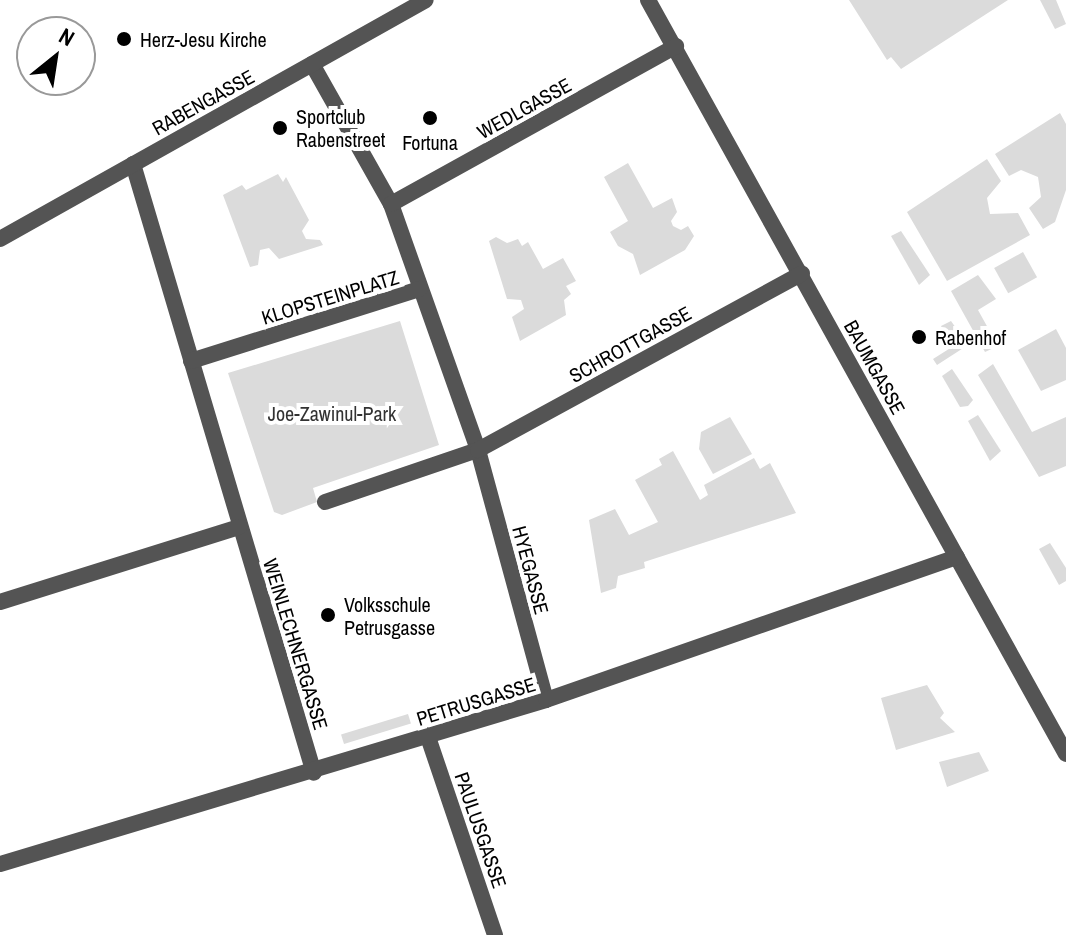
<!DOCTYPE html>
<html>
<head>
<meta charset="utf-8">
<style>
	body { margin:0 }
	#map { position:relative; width:1066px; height:935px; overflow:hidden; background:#fff; font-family:"Archivo Narrow",sans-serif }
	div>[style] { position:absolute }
	.green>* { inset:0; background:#dbdbdb; transform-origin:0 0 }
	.street>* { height:16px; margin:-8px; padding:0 8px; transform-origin:8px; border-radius:8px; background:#545454 }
	.dots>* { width:22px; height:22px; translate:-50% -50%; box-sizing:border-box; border:4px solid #fff; border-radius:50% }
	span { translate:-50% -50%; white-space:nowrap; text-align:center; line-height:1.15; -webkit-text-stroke:8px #fff; paint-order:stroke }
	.poi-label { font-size:20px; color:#000 }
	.left { translate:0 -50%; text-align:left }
	.street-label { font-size:20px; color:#000 }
	.park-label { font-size:20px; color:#323232 }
	.north { position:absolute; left:16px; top:16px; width:80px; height:80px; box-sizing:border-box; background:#fff; border:2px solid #999; border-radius:50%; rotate:30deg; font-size:22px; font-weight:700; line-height:32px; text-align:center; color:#000 }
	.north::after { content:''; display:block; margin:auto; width:28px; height:36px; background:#000; clip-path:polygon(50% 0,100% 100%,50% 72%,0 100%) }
</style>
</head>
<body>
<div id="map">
	<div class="green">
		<div style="clip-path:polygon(849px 0,1008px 0,901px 69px,891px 57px,887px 60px)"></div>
		<div style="clip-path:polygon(1040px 0,1056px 0,1066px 24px,1055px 29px)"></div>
		<div style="clip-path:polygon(1060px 113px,1066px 124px,1066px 190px,1055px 222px,1043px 229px,1029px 208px,1041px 197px,1038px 177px,1021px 170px,1009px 176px,995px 154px)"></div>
		<div style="clip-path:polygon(987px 159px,1001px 181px,987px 198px,990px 214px,1018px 213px,1030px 235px,947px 281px,907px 212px)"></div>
		<div style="clip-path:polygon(628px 163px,653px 208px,672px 198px,677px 212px,671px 221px,673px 226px,681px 230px,688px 226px,694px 236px,685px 250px,640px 275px,633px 254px,618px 246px,610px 232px,628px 221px,604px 177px)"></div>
		<div style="clip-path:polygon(278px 174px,283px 182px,286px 177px,309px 220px,302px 231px,306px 239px,320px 240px,323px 245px,279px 259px,269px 248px,260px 250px,258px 265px,250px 267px,223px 195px,242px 185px,246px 190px)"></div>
		<div style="clip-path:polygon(901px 231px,930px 275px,919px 285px,891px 236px)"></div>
		<div style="clip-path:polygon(496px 237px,507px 243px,518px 239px,522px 246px,528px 242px,543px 269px,563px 258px,576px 281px,566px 286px,571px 294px,564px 300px,566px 315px,520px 341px,512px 317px,524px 309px,521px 300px,507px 299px,489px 241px)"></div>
		<div style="left:1023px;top:252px;width:29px;height:33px;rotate:61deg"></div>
		<div style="clip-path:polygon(978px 275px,996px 299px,978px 310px,998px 346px,985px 352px,951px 291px)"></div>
		<div style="clip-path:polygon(400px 321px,439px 445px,313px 488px,317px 502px,282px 515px,274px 512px,228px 373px)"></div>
		<div style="clip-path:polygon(951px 321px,968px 345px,937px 365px,933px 359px,952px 347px,941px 326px)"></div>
		<div style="clip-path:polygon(1056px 329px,1066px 348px,1066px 380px,1041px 391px,1018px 350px)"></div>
		<div style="clip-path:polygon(993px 364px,1032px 432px,1066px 417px,1066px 466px,1039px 477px,978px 375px)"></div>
		<div style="clip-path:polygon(952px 369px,973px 400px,968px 406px,960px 407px,942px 376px)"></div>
		<div style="clip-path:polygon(978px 415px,1001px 451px,990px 461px,968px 421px)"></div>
		<div style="clip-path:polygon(730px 417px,752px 454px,713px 474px,699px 449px,701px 432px)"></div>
		<div style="clip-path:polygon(673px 451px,700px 500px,708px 495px,704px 485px,754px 458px,760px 469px,770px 463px,796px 513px,644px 562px,645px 568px,618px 576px,616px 588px,601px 593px,589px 520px,615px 509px,629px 535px,658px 522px,635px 480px,662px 465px,659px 459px)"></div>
		<div style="clip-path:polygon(1050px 543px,1066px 568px,1066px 581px,1059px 585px,1039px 549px)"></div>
		<div style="left:508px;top:683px;width:9px;height:92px;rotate:72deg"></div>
		<div style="clip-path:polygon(927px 685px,944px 713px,940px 718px,955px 732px,896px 750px,881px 698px)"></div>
		<div style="left:408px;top:714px;width:10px;height:70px;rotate:73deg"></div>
		<div style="clip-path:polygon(979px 752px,989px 771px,947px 787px,939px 762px)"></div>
	</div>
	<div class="street">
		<div style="left:648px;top:0;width:862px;rotate:61deg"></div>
		<div style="left:312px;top:64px;width:161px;rotate:60.6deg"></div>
		<div style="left:391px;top:204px;width:261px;rotate:70.5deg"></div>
		<div style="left:478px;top:450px;width:259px;rotate:74.8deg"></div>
		<div style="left:133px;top:164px;width:635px;rotate:73.45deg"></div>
		<div style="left:391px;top:204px;width:326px;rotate:-29deg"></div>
		<div style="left:0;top:239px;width:488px;rotate:-29.3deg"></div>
		<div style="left:191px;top:361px;width:240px;rotate:-17.5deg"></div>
		<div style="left:325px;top:502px;width:162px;rotate:-18.8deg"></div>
		<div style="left:478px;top:450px;width:369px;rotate:-28.6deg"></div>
		<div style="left:0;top:602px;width:251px;rotate:-17.4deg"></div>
		<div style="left:428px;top:737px;width:209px;rotate:71.3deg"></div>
		<div style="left:0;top:864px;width:570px;rotate:-16.72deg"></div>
		<div style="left:546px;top:700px;width:435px;rotate:-19.2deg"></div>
	</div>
	<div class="dots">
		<div style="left:124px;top:39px;background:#000"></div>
		<div style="left:430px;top:118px;background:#000"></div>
		<div style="left:280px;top:128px;background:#000"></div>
		<div style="left:919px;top:337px;background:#000"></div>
		<div style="left:328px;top:615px;background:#000"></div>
	</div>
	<div class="poi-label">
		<span class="left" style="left:140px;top:39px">Herz-Jesu Kirche</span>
		<span class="left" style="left:296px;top:128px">Sportclub<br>Rabenstreet</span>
		<span style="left:430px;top:142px">Fortuna</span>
		<span class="left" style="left:935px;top:337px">Rabenhof</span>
		<span class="left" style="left:344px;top:616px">Volksschule<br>Petrusgasse</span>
	</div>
	<div class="street-label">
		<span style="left:203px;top:102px;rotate:-29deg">RABENGASSE</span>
		<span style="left:524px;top:108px;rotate:-29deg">WEDLGASSE</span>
		<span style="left:330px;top:297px;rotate:-17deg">KLOPSTEINPLATZ</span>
		<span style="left:630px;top:344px;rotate:-29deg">SCHROTTGASSE</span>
		<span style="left:875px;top:367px;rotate:61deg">BAUMGASSE</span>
		<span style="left:531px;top:570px;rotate:75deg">HYEGASSE</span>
		<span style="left:296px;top:644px;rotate:73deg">WEINLECHNERGASSE</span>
		<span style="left:476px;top:701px;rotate:-17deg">PETRUSGASSE</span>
		<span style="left:481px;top:830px;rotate:71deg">PAULUSGASSE</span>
	</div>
	<div class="park-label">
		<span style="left:332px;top:413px">Joe-Zawinul-Park</span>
	</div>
	<div class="north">N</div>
</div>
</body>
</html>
